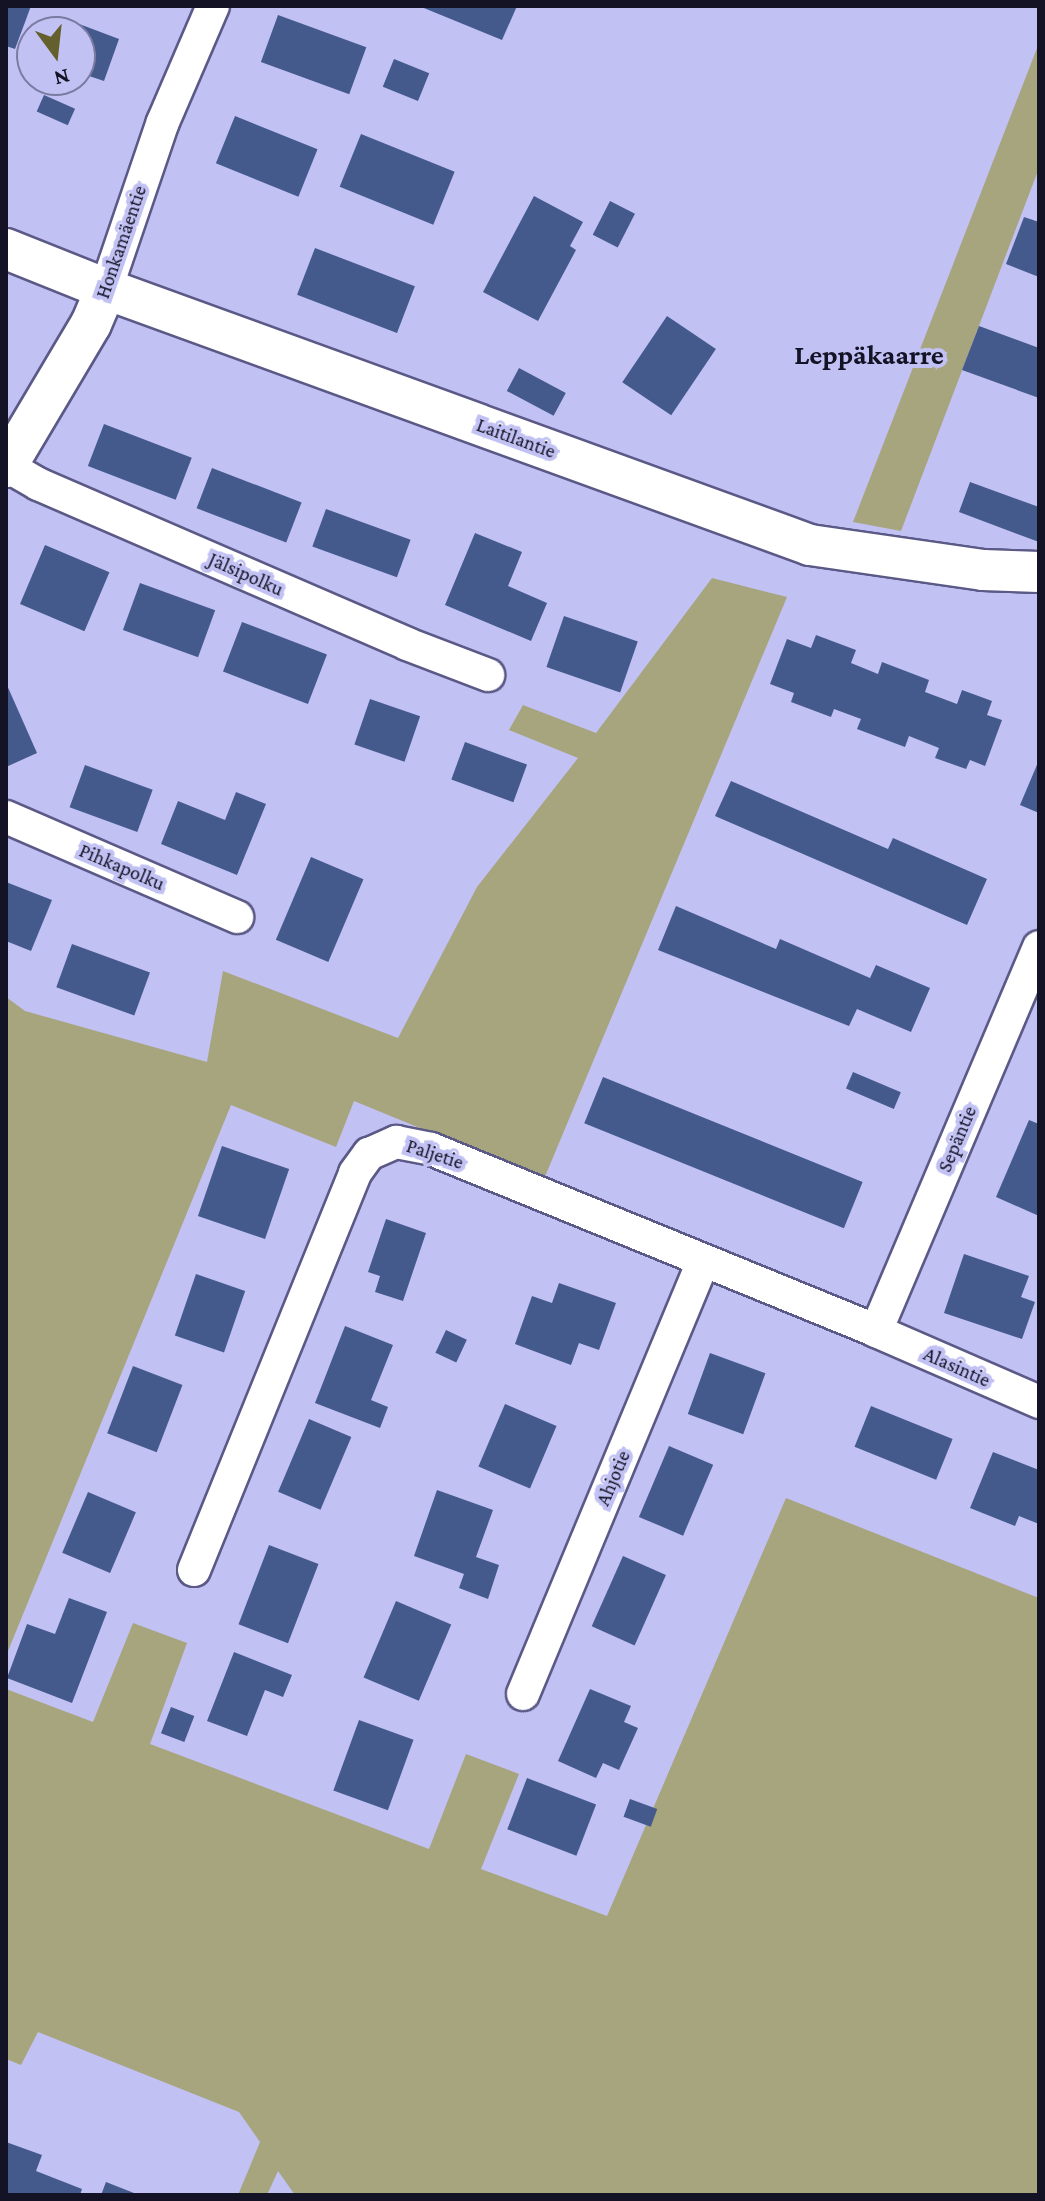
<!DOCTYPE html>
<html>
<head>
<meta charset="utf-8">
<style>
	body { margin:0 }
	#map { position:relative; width:1045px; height:2201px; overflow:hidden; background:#c2c1f4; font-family:"Crimson Pro",serif }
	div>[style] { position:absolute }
	.green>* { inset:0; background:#a7a57d }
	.building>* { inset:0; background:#445a8d; transform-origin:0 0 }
	.roads { filter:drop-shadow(2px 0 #5b5986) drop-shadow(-2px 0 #5b5986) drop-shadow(0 2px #5b5986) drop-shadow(0 -2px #5b5986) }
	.minor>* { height:32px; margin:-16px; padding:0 16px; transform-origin:16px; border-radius:16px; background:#fff }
	.tertiary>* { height:40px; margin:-20px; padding:0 20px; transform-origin:20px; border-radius:20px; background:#fff }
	span { translate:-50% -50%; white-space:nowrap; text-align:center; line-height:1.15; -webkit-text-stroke:8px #c2c1f4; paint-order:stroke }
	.street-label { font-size:20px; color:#141325 }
	.district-label { font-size:28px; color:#141325; font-weight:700 }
	.frame { position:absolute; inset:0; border:8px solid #141325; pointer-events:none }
	.north { position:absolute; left:16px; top:16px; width:80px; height:80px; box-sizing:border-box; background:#c2c1f4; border:2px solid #7c7ba1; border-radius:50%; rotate:165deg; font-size:22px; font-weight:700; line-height:32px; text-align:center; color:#141325 }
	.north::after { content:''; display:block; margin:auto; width:28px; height:36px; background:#63602d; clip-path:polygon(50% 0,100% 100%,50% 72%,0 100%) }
</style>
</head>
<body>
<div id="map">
	<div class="green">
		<div style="clip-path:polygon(1039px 43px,1039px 168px,901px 531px,853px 522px)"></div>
		<div style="clip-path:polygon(712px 578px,787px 597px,544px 1179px,354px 1101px,336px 1147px,231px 1105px,6px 1656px,6px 997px,25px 1011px,207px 1062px,223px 971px,398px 1038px,477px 887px,578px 758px,509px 730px,523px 705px,596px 733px)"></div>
		<div style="clip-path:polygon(786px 1498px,1039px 1598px,1039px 2195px,295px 2195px,278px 2171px,267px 2195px,238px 2195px,260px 2142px,239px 2112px,38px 2032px,21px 2065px,6px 2059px,6px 1689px,93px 1722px,133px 1623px,187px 1643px,150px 1744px,429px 1849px,466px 1754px,519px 1774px,481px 1869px,607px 1916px)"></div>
	</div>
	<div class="building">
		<div style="clip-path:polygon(6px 6px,31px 6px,15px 49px,6px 46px)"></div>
		<div style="clip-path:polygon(419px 6px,517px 6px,502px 40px)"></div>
		<div style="left:278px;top:15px;width:94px;height:50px;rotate:20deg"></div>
		<div style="clip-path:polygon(58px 16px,119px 39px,104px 81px,80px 73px,80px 32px,52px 32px)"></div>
		<div style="left:394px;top:59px;width:38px;height:30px;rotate:22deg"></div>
		<div style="left:44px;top:95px;width:34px;height:18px;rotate:24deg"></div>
		<div style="left:235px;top:116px;width:89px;height:51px;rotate:22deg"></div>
		<div style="left:361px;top:134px;width:101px;height:57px;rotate:22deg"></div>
		<div style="clip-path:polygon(534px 196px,583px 222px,570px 246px,576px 250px,538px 321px,483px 292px)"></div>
		<div style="left:610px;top:201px;width:28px;height:38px;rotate:27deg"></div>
		<div style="clip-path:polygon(1024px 217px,1039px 222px,1039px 277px,1006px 264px)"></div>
		<div style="left:315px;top:248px;width:107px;height:50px;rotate:21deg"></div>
		<div style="left:667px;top:316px;width:59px;height:80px;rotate:34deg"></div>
		<div style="clip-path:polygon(979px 326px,1039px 348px,1039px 398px,962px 370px)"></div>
		<div style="left:519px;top:368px;width:53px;height:26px;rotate:28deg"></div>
		<div style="left:104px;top:424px;width:94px;height:45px;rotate:21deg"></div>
		<div style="left:212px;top:468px;width:96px;height:43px;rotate:21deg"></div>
		<div style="clip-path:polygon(970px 482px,1039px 507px,1039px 542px,959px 512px)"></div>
		<div style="left:326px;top:509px;width:90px;height:40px;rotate:20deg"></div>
		<div style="clip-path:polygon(475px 533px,522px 552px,508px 586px,547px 603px,531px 641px,445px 605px)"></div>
		<div style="left:45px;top:545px;width:70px;height:64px;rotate:23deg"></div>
		<div style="left:140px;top:583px;width:80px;height:50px;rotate:20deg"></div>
		<div style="left:564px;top:616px;width:78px;height:54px;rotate:19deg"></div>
		<div style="left:242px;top:622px;width:91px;height:53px;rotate:21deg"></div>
		<div style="clip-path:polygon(816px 635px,856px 650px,851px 663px,878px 674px,882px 662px,929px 680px,925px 692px,957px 704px,962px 690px,992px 701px,987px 715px,1002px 720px,985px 766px,970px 760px,966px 769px,935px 758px,939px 748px,909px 736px,905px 747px,857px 729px,861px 719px,834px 709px,831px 717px,791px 702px,794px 693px,770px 684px,787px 639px,811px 648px)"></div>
		<div style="clip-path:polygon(6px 683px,37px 753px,6px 767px)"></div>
		<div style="left:370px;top:699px;width:53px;height:48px;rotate:19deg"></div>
		<div style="left:465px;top:742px;width:66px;height:40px;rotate:20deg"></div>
		<div style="clip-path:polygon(1039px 760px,1039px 813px,1020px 805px)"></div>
		<div style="left:85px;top:765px;width:72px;height:45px;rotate:20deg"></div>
		<div style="clip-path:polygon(731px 781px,888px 849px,893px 838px,987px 879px,967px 925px,715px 816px)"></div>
		<div style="clip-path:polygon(236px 792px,266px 804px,237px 875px,161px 844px,178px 801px,225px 820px)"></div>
		<div style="left:311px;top:857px;width:57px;height:90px;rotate:23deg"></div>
		<div style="clip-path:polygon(6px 882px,52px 900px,31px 951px,6px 941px)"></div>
		<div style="clip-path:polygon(676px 906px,776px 949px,780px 939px,870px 978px,876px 965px,930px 988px,911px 1032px,857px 1009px,849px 1026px,658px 950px)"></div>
		<div style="left:72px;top:944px;width:83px;height:46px;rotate:20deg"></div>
		<div style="left:853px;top:1072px;width:52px;height:18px;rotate:23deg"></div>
		<div style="left:603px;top:1077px;width:280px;height:50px;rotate:22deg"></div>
		<div style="clip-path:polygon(1029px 1120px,1039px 1124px,1039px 1216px,996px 1197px)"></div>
		<div style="left:222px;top:1146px;width:71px;height:74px;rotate:19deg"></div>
		<div style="clip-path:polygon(386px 1219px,426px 1233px,403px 1301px,375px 1292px,380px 1276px,368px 1272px)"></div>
		<div style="clip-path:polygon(964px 1254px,1029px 1276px,1021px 1297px,1035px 1302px,1022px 1339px,944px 1313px)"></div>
		<div style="left:196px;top:1274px;width:52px;height:65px;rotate:19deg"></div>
		<div style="clip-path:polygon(559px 1283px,616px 1303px,599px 1350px,579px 1343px,571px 1365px,515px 1344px,532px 1296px,552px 1303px)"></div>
		<div style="clip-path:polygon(345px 1326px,393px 1345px,371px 1400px,388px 1407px,380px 1428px,315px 1403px)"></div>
		<div style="left:446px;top:1330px;width:23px;height:25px;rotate:25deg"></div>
		<div style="left:710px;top:1353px;width:59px;height:65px;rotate:20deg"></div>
		<div style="left:133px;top:1366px;width:53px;height:72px;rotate:21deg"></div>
		<div style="left:505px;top:1404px;width:56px;height:68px;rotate:23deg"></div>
		<div style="left:871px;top:1406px;width:88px;height:44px;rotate:22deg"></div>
		<div style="left:309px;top:1419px;width:46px;height:79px;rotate:23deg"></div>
		<div style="left:669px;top:1446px;width:48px;height:77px;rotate:23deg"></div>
		<div style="clip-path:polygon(993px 1452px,1039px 1470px,1039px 1524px,1019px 1516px,1015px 1526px,970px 1508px)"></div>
		<div style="clip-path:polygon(437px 1490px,493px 1510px,476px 1557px,499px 1565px,488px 1599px,459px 1588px,464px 1574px,414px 1556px)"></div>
		<div style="left:88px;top:1492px;width:52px;height:66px;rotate:23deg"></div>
		<div style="left:269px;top:1545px;width:53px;height:85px;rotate:21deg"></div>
		<div style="left:623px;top:1556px;width:47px;height:77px;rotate:24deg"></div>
		<div style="clip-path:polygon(69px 1598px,107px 1612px,72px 1703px,7px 1678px,27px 1624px,55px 1634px)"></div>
		<div style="left:396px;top:1601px;width:60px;height:83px;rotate:23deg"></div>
		<div style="clip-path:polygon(234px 1652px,292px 1675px,283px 1697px,265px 1690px,247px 1736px,207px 1721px)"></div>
		<div style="clip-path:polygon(590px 1689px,631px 1706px,624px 1722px,638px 1728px,619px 1770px,603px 1763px,596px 1778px,558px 1761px)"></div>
		<div style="left:171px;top:1707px;width:25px;height:28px;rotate:21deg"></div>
		<div style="left:359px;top:1720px;width:58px;height:75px;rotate:20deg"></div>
		<div style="left:527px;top:1778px;width:74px;height:55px;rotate:21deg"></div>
		<div style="left:630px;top:1799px;width:29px;height:19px;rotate:20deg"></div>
		<div style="clip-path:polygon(6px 2142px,42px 2155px,36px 2171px,82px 2189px,80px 2195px,6px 2195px)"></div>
		<div style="clip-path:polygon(106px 2182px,139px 2195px,101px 2195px)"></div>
	</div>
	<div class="roads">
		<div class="minor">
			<div style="left:106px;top:289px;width:176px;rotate:-71.2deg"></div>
			<div style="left:163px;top:122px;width:126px;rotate:-66.7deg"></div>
			<div style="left:7px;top:466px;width:36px;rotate:30deg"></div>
			<div style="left:38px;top:484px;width:402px;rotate:23.4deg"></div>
			<div style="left:407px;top:644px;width:87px;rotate:20.9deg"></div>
			<div style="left:6px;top:817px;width:252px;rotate:23.4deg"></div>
			<div style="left:876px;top:1331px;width:417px;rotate:-67deg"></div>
			<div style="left:194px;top:1570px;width:428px;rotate:-67.9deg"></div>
			<div style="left:355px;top:1173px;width:24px;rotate:-54deg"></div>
			<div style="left:369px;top:1154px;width:30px;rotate:-24deg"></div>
			<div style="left:396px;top:1142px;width:36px;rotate:11deg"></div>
			<div style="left:431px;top:1149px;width:481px;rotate:22.2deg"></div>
			<div style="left:876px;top:1331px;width:178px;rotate:23.5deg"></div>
			<div style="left:523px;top:1694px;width:468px;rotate:-67.4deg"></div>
		</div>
		<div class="tertiary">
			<div style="left:6px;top:249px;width:108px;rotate:21.8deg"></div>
			<div style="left:106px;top:289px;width:749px;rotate:19.98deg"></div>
			<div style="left:810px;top:545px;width:175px;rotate:8.2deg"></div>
			<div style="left:983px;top:570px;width:56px;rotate:2deg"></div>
			<div style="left:6px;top:467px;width:166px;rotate:-59.3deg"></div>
			<div style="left:91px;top:324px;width:38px;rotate:-67deg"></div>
		</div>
	</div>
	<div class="street-label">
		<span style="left:121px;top:242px;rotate:-71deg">Honkamäentie</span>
		<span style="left:516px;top:438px;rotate:20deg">Laitilantie</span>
		<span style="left:246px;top:574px;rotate:24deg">Jälsipolku</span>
		<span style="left:122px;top:867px;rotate:23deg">Pihkapolku</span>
		<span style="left:957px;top:1139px;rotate:-67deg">Sepäntie</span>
		<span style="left:435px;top:1154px;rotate:18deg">Paljetie</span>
		<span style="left:957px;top:1367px;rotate:24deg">Alasintie</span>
		<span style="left:613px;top:1478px;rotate:-67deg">Ahjotie</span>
	</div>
	<div class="district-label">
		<span style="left:869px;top:355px">Leppäkaarre</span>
	</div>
	<div class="frame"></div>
	<div class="north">N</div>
</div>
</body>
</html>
